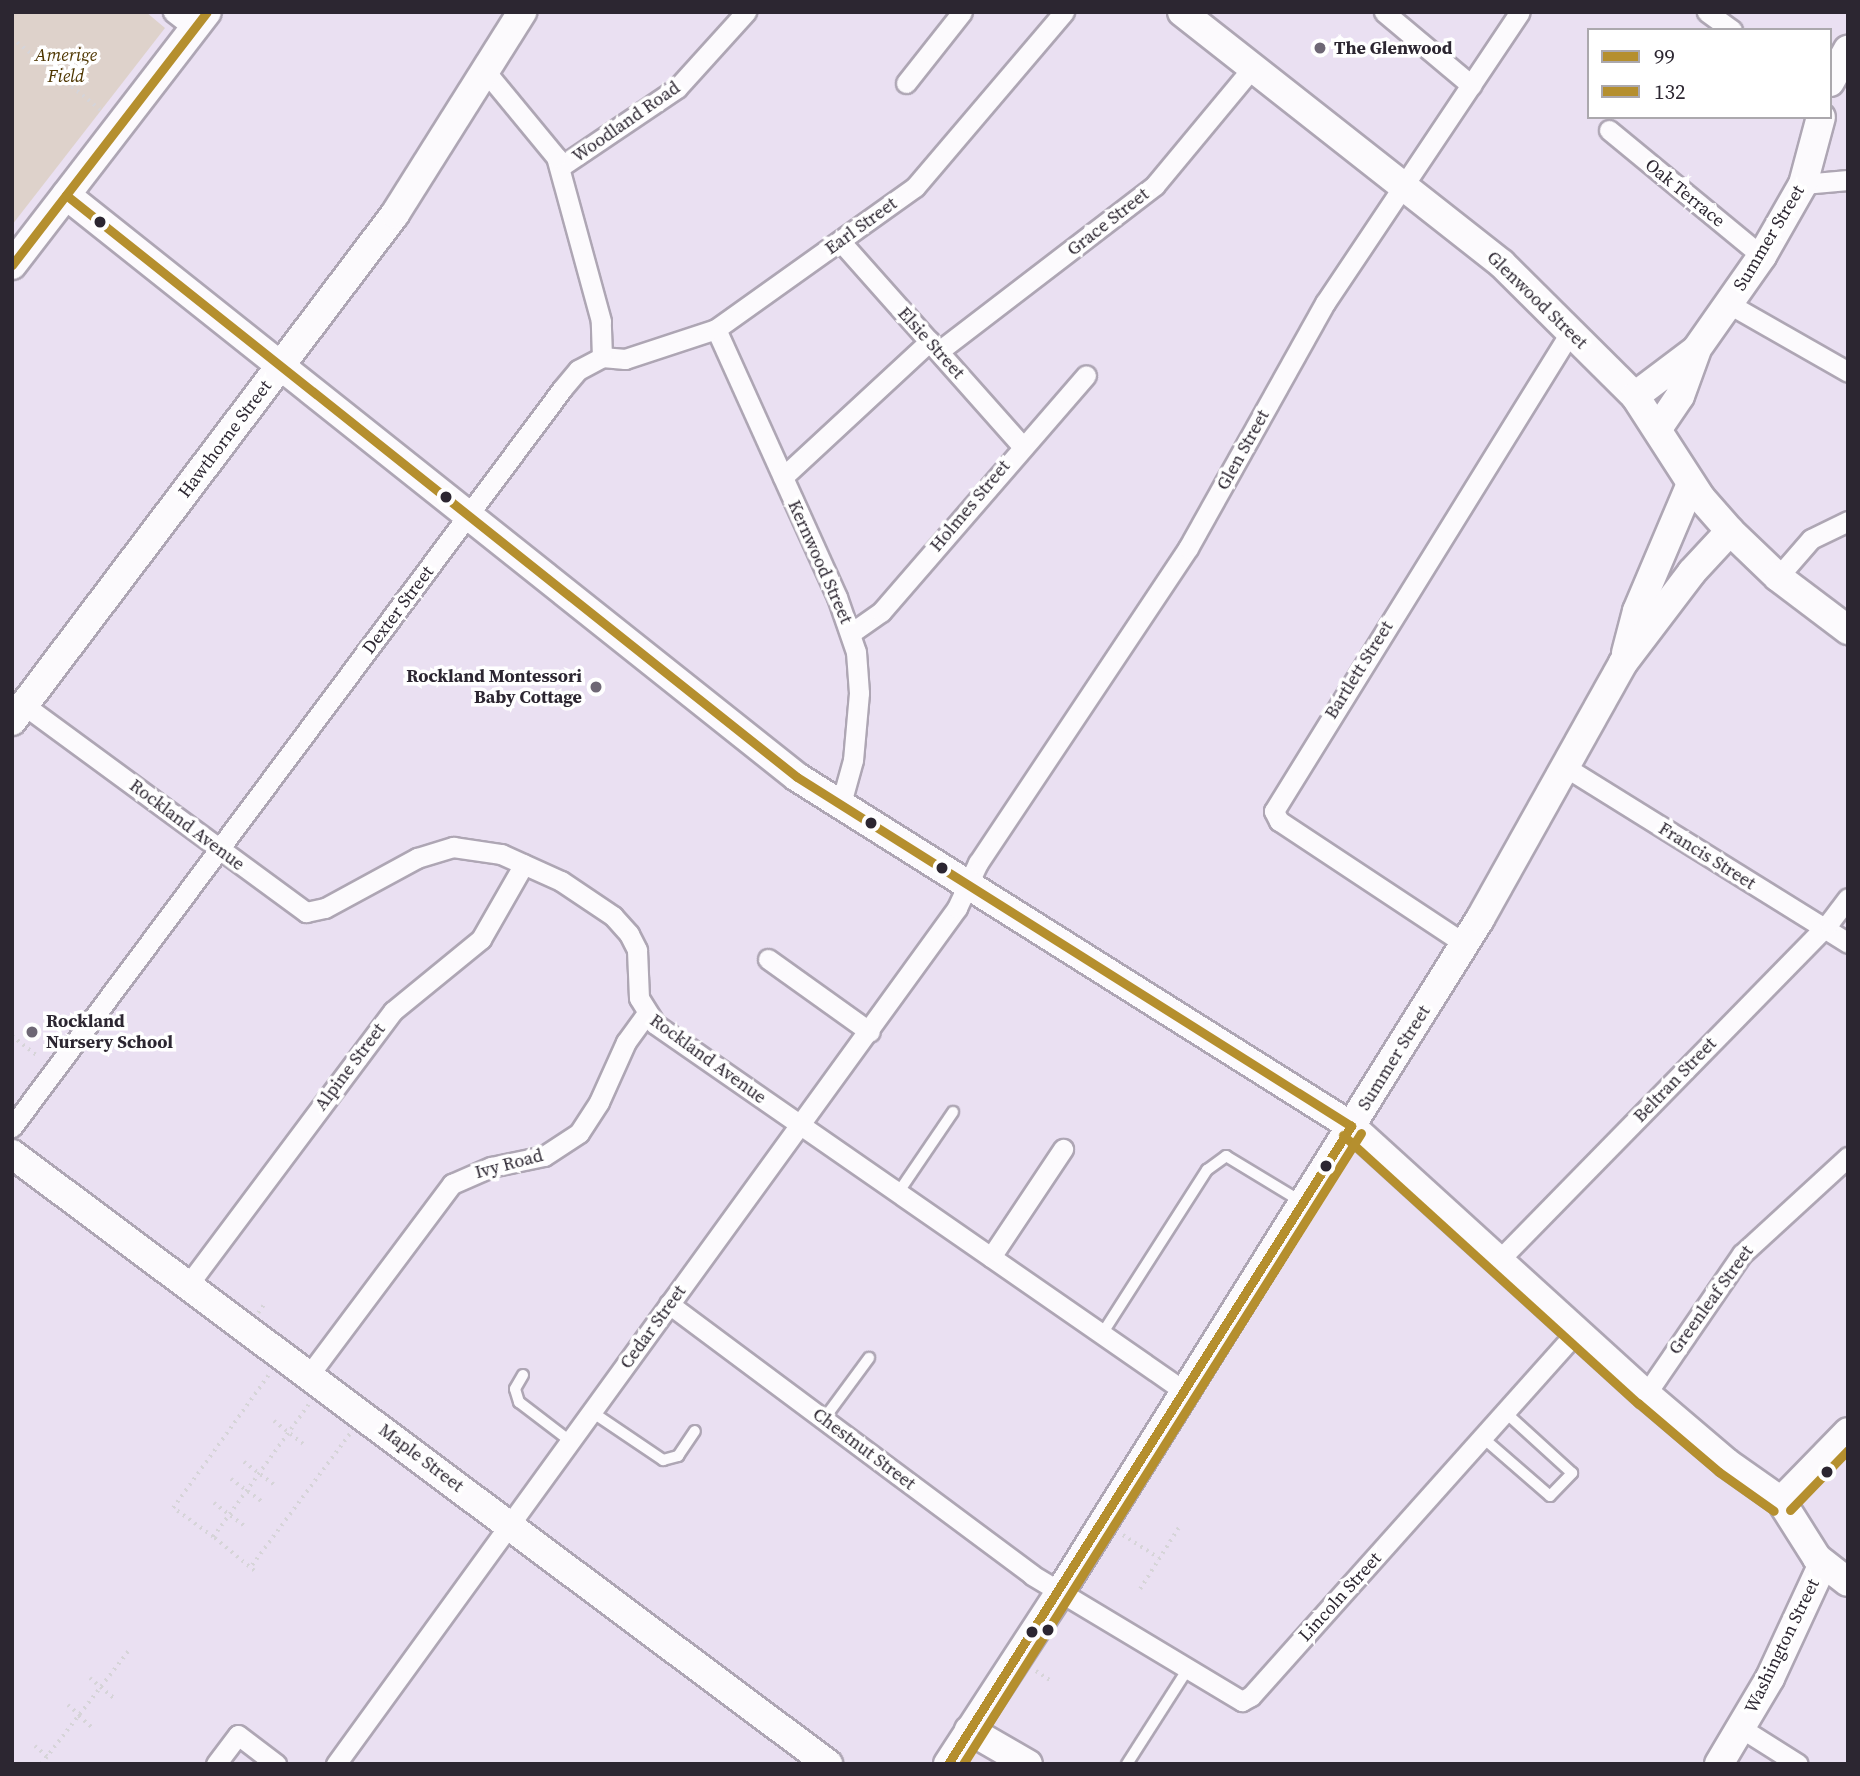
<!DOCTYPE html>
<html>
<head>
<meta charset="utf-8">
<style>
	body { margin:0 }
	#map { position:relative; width:1860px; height:1776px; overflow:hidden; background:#eae0f2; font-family:"Source Serif 4",serif }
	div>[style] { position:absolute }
	.green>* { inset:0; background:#ded2cb }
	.path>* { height:3.5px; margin-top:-1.75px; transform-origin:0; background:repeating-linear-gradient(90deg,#d6d4d8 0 2px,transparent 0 7px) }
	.roads { filter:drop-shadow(2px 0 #aea6b4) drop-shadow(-2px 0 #aea6b4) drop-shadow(0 2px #aea6b4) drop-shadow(0 -2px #aea6b4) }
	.lane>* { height:10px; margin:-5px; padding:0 5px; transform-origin:5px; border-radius:5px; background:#fcfafd }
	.street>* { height:19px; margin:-9.5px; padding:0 9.5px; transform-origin:9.5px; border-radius:9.5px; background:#fcfafd }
	.secondary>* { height:28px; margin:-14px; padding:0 14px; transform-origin:14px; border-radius:14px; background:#fcfafd }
	.bus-1>* { height:9px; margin:-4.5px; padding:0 4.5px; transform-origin:4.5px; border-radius:4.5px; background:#b58f2e }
	.bus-2>* { height:9px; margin:-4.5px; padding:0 4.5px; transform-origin:4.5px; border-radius:4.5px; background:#b58f2e }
	.dots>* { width:19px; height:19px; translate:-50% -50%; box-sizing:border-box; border:4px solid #fff; border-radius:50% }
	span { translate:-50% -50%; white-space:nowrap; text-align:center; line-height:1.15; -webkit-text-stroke:7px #fff; paint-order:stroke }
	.poi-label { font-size:18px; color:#2c2631; font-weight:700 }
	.left { translate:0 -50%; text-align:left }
	.right { translate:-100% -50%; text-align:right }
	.park-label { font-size:18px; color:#4e3600; font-style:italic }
	.street-label { font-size:18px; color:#2c2631 }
	.frame { position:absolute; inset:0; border:14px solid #2c2631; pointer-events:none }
	.legend { position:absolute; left:1587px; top:28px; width:245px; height:91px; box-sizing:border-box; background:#fff; border:2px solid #aba8ad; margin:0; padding:9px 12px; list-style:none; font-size:21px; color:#2c2631 }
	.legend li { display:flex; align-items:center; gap:14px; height:35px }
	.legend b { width:35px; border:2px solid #aba8ad }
</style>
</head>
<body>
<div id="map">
	<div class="green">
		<div style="clip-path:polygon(12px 12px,146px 12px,165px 28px,12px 225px)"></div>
	</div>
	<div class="path">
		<div style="left:12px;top:38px;width:114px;rotate:39deg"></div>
		<div style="left:12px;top:1036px;width:31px;rotate:38deg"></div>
		<div style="left:258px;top:1313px;width:12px;rotate:-55deg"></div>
		<div style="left:274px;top:1421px;width:39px;rotate:38deg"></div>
		<div style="left:244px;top:1462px;width:39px;rotate:37deg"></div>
		<div style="left:231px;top:1479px;width:39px;rotate:36deg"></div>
		<div style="left:214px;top:1503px;width:39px;rotate:37deg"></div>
		<div style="left:1123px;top:1535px;width:43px;rotate:32.6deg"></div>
		<div style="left:213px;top:1537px;width:49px;rotate:-144.1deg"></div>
		<div style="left:173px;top:1508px;width:166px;rotate:-54.3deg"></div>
		<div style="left:252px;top:1565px;width:166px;rotate:-53.3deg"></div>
		<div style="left:254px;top:1571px;width:53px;rotate:-140.3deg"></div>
		<div style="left:213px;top:1537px;width:164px;rotate:-54.2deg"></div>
		<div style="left:1140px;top:1589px;width:73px;rotate:-57.8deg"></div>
		<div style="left:1036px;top:1671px;width:20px;rotate:33deg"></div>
		<div style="left:90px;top:1678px;width:33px;rotate:40deg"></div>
		<div style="left:68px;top:1705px;width:16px;rotate:40deg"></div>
		<div style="left:79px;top:1716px;width:18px;rotate:41deg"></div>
		<div style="left:35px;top:1746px;width:16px;rotate:40deg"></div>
		<div style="left:41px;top:1764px;width:144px;rotate:-52.3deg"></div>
	</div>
	<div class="roads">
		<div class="lane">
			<div style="left:898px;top:1193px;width:98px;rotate:-55.8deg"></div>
			<div style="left:1102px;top:1334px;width:195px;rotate:-57.4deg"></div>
			<div style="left:1207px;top:1170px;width:24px;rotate:-36deg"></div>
			<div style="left:1226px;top:1156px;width:89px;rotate:31.2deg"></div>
			<div style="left:523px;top:1375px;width:16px;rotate:120deg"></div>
			<div style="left:515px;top:1389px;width:14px;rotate:73deg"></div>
			<div style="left:519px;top:1402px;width:64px;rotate:37.4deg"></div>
			<div style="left:592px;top:1412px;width:86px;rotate:34.1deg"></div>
			<div style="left:663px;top:1460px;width:16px;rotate:-15deg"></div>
			<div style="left:678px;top:1456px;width:30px;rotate:-56deg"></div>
			<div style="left:824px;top:1419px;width:76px;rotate:-53.6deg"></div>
			<div style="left:1482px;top:1437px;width:90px;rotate:40.9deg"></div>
			<div style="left:1550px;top:1496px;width:32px;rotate:-46deg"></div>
			<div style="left:1572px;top:1473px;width:91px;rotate:-137.7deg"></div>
			<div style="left:1127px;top:1764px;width:112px;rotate:-57.4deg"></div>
		</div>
		<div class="street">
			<div style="left:173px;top:12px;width:28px;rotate:38deg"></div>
			<div style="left:1384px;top:12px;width:114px;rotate:40deg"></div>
			<div style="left:1707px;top:12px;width:31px;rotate:36deg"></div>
			<div style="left:906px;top:83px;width:90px;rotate:-51.7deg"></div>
			<div style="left:1609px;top:130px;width:198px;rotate:39.5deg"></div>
			<div style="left:560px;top:167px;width:141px;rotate:-34deg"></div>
			<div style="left:677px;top:88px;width:103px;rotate:-47.8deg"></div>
			<div style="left:1803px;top:184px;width:45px;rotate:-5.1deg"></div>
			<div style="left:841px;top:242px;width:271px;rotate:48.4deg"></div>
			<div style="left:1729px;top:304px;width:137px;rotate:29.7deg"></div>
			<div style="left:716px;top:329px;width:294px;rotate:65.7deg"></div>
			<div style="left:837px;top:597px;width:58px;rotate:70.9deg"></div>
			<div style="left:856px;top:652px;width:41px;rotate:85.8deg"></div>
			<div style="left:859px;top:693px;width:67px;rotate:95.1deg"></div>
			<div style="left:853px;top:760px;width:49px;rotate:105.5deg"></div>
			<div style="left:939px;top:351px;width:272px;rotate:-37.5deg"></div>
			<div style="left:1155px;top:185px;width:153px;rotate:-50.3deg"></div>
			<div style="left:602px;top:357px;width:23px;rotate:5deg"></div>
			<div style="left:625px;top:359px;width:96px;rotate:-18.2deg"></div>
			<div style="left:716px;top:329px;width:244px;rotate:-35.5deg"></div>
			<div style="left:915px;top:187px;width:230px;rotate:-49.6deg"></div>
			<div style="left:783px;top:477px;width:200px;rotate:-42.8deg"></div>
			<div style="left:1778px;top:577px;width:50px;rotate:-49deg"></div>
			<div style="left:1811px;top:539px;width:41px;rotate:-25.9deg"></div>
			<div style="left:851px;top:633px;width:37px;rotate:-35deg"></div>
			<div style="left:881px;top:612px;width:313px;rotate:-49.1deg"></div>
			<div style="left:24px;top:705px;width:350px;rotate:36.3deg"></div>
			<div style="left:306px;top:912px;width:19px;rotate:-12deg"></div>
			<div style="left:325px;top:908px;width:105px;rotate:-28.5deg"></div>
			<div style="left:417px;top:858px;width:38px;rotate:-17deg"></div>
			<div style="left:453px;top:847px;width:49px;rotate:8.3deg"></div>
			<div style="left:501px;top:854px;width:66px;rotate:24.2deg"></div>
			<div style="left:561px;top:881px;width:63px;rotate:33.9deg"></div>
			<div style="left:613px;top:916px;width:24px;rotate:48deg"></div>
			<div style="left:629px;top:934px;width:18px;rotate:63deg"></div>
			<div style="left:637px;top:950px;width:48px;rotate:87.6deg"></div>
			<div style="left:639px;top:998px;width:31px;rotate:58deg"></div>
			<div style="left:655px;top:1024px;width:644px;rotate:34.75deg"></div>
			<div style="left:1567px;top:768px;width:331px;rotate:31.9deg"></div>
			<div style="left:1465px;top:944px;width:223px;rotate:-146.5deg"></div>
			<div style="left:1279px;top:821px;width:11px;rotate:-117deg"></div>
			<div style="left:1274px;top:811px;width:564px;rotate:-58.25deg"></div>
			<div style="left:768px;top:959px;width:125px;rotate:35.6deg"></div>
			<div style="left:12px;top:1127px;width:920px;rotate:-53.3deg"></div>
			<div style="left:562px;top:389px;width:25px;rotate:-50deg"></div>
			<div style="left:578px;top:370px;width:27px;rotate:-28deg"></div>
			<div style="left:602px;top:357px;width:36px;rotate:-92deg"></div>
			<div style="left:601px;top:321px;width:170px;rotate:-105.3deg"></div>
			<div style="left:556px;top:157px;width:110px;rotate:-129.5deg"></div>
			<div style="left:991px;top:1257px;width:130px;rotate:-56.3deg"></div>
			<div style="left:1499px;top:1260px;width:472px;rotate:-45.6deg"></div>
			<div style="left:1829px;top:923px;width:31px;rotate:-53deg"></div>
			<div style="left:188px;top:1285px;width:342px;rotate:-53.2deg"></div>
			<div style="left:393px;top:1011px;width:114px;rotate:-39.3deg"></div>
			<div style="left:481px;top:939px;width:86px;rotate:-60.2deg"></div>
			<div style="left:669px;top:1304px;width:453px;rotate:36.7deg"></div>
			<div style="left:1032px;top:1575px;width:245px;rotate:31deg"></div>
			<div style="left:1242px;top:1701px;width:10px;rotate:-29deg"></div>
			<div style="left:1251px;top:1696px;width:489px;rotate:-48.2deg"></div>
			<div style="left:309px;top:1375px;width:239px;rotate:-53.2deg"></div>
			<div style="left:452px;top:1184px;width:43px;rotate:-23.6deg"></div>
			<div style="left:491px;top:1167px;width:54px;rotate:-11.7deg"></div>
			<div style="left:544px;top:1156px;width:42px;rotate:-33.3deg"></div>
			<div style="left:579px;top:1133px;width:37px;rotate:-57deg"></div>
			<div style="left:599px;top:1102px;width:66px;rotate:-65.8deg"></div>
			<div style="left:626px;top:1042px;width:34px;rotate:-54deg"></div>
			<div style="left:1646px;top:1394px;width:170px;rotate:-55.6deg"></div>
			<div style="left:1742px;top:1254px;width:144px;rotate:-42.5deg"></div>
			<div style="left:1741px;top:1728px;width:67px;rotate:32.3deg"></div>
			<div style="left:216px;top:1764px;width:36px;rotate:-53deg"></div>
			<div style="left:238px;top:1735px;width:48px;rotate:37.3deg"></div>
			<div style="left:336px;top:1764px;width:1058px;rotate:-54.04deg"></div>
			<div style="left:957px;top:908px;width:50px;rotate:-65deg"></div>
			<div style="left:978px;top:863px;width:379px;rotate:-56.3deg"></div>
			<div style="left:1188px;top:548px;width:281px;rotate:-60.8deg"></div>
			<div style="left:1325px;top:303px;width:350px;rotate:-56.2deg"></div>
		</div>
		<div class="secondary">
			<div style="left:1182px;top:12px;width:407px;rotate:38.2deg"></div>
			<div style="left:1502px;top:264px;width:187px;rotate:44.8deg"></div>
			<div style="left:1635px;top:396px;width:121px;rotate:57.1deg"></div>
			<div style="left:1701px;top:498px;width:44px;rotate:48.7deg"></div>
			<div style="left:1730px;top:531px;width:66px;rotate:43.8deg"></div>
			<div style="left:1778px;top:577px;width:88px;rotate:37.1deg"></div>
			<div style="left:1830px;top:82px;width:37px;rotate:-61deg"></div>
			<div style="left:66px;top:195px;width:934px;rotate:38.53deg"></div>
			<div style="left:797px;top:777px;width:655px;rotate:32.21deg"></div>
			<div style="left:1351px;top:1126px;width:399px;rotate:42.3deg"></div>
			<div style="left:1646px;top:1394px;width:106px;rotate:40.4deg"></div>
			<div style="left:1727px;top:1463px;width:66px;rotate:35.1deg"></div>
			<div style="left:1781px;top:1501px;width:67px;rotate:57.7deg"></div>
			<div style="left:1817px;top:1558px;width:39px;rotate:38deg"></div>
			<div style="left:12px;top:265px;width:319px;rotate:-52.4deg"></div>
			<div style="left:1635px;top:396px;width:76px;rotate:-37deg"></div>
			<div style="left:1696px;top:350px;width:115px;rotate:-54.9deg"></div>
			<div style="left:1762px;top:256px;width:83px;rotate:-60.3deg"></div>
			<div style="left:1803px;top:184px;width:69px;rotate:-75deg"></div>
			<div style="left:1659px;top:427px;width:37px;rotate:-56deg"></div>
			<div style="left:1680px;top:396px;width:47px;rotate:-70deg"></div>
			<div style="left:1626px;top:653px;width:43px;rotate:-75.3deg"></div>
			<div style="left:1637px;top:611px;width:138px;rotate:-67deg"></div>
			<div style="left:12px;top:721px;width:635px;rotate:-52.93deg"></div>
			<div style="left:395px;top:214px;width:239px;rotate:-57.8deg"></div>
			<div style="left:12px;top:1154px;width:1019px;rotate:36.78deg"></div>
			<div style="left:1781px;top:1501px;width:96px;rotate:-45.8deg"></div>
			<div style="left:969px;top:1730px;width:68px;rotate:30deg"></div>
			<div style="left:948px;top:1764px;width:205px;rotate:-56.9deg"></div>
			<div style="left:1060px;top:1592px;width:793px;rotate:-58.03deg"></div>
			<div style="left:1480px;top:919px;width:293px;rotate:-60.8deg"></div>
			<div style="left:1623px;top:663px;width:114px;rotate:-52.8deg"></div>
			<div style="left:1692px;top:572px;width:56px;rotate:-47.2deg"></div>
			<div style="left:1719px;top:1764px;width:100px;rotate:-59.3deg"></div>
			<div style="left:1770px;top:1678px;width:126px;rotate:-65.1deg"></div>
		</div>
	</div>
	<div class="bus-1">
		<div style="left:66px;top:195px;width:934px;rotate:38.53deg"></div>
		<div style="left:797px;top:777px;width:655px;rotate:32.21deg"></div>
		<div style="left:12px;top:265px;width:319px;rotate:-52.4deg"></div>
		<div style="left:948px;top:1764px;width:755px;rotate:-57.72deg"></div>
	</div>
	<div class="bus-2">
		<div style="left:1343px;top:1135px;width:399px;rotate:42.3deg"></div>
		<div style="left:1638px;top:1403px;width:106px;rotate:40.4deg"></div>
		<div style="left:1719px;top:1472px;width:67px;rotate:35.3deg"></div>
		<div style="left:1790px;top:1510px;width:83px;rotate:-46deg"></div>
		<div style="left:963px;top:1764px;width:746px;rotate:-57.76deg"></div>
	</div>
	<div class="dots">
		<div style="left:1320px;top:48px;background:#6e6775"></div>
		<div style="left:100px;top:222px;background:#2c2631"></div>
		<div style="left:446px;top:497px;background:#2c2631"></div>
		<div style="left:596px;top:687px;background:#6e6775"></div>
		<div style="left:871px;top:823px;background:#2c2631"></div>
		<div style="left:942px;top:868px;background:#2c2631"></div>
		<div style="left:32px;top:1032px;background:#6e6775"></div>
		<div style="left:1326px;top:1166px;background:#2c2631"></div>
		<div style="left:1827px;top:1472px;background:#2c2631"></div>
		<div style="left:1048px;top:1630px;background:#2c2631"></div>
		<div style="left:1032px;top:1632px;background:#2c2631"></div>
	</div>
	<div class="poi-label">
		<span class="left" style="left:1334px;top:48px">The Glenwood</span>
		<span class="right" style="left:582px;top:687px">Rockland Montessori<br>Baby Cottage</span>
		<span class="left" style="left:46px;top:1032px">Rockland<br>Nursery School</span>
	</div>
	<div class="park-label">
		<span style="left:66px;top:66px">Amerige<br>Field</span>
	</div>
	<div class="street-label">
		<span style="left:626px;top:122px;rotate:-35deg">Woodland Road</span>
		<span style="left:1685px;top:193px;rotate:39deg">Oak Terrace</span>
		<span style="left:1108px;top:222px;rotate:-38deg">Grace Street</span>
		<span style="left:861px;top:226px;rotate:-36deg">Earl Street</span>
		<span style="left:1769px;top:238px;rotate:-59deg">Summer Street</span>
		<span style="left:1537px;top:300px;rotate:44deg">Glenwood Street</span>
		<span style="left:931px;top:343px;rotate:48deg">Elsie Street</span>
		<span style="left:225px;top:439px;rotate:-53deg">Hawthorne Street</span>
		<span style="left:1243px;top:450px;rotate:-61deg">Glen Street</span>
		<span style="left:970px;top:506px;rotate:-50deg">Holmes Street</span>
		<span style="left:820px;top:562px;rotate:66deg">Kernwood Street</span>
		<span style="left:398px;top:610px;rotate:-53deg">Dexter Street</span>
		<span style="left:1359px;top:670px;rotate:-58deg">Bartlett Street</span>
		<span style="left:187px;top:825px;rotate:37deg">Rockland Avenue</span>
		<span style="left:1707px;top:856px;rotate:32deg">Francis Street</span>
		<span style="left:1394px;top:1058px;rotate:-58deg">Summer Street</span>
		<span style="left:708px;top:1059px;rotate:36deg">Rockland Avenue</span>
		<span style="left:350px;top:1067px;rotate:-53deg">Alpine Street</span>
		<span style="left:1675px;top:1080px;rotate:-46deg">Beltran Street</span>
		<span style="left:509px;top:1164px;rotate:-15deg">Ivy Road</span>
		<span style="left:1711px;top:1300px;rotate:-54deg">Greenleaf Street</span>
		<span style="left:653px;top:1327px;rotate:-54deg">Cedar Street</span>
		<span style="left:864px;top:1449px;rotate:37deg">Chestnut Street</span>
		<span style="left:421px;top:1458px;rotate:37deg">Maple Street</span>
		<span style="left:1340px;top:1597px;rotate:-48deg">Lincoln Street</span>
		<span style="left:1782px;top:1646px;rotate:-64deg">Washington Street</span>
	</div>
	<div class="frame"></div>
	<ul class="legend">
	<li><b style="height:9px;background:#b58f2e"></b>99</li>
	<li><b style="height:9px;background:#b58f2e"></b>132</li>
	</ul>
</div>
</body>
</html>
